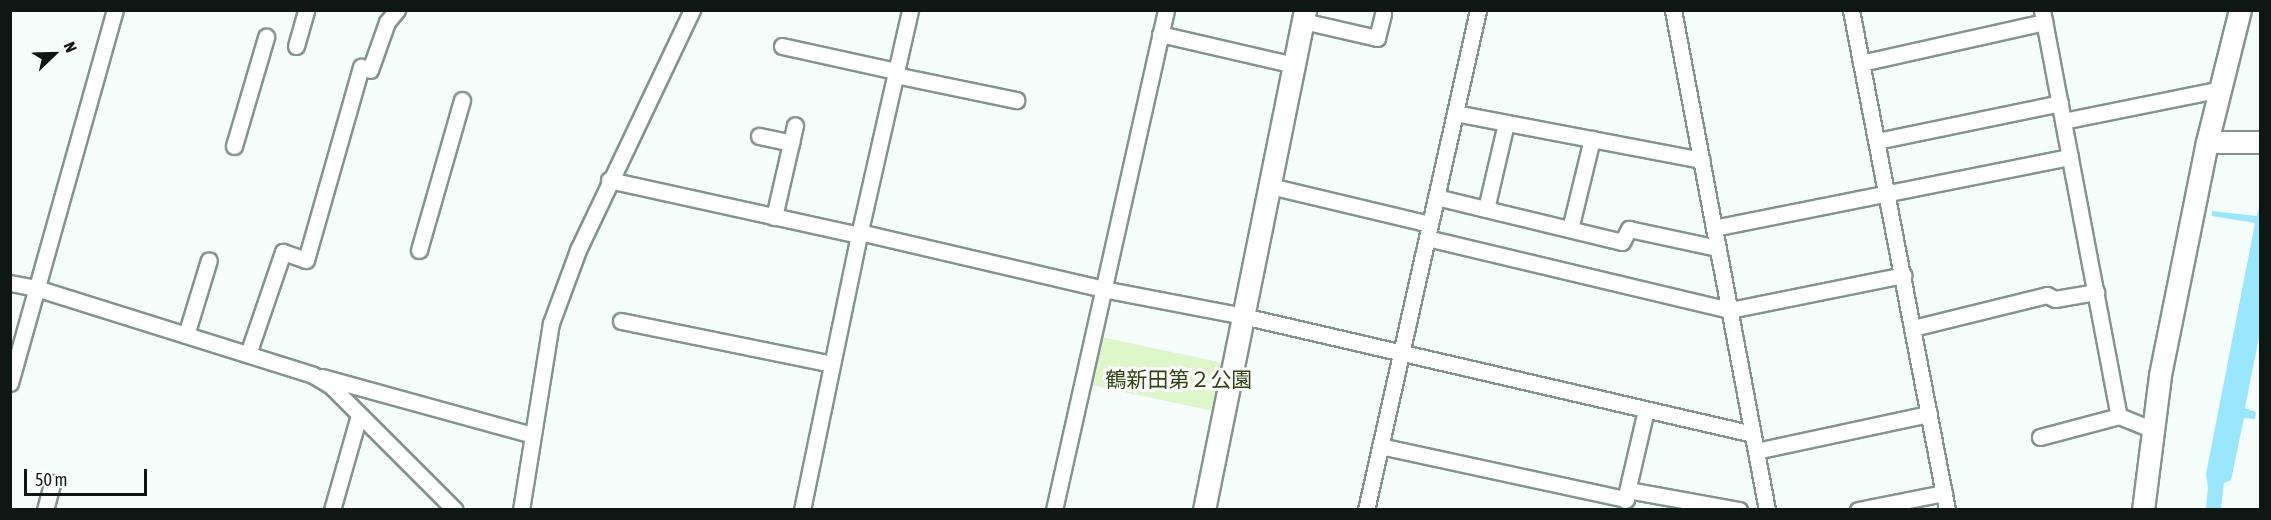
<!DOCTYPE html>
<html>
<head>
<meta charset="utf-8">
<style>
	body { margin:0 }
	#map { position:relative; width:2271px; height:520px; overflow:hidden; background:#f6fefb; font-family:"Asap Condensed","Noto Sans JP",sans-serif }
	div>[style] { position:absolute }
	.green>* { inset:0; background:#ddf6ca; transform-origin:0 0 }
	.water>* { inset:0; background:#99e7fc }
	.roads { filter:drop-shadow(2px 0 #81958e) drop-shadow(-2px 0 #81958e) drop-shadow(0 2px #81958e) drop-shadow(0 -2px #81958e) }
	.street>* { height:15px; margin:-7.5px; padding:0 7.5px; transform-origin:7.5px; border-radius:7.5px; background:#fff }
	.secondary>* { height:21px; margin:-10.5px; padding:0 10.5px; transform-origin:10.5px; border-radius:10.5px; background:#fff }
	span { translate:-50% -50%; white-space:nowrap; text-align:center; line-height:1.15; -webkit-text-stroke:6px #fff; paint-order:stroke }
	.park-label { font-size:21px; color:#2b460d }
	.frame { position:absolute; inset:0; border:12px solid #0f1715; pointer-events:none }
	.north { position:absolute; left:24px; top:24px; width:60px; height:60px; -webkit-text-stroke:4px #fff; paint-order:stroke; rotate:67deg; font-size:16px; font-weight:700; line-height:24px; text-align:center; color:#0f1715 }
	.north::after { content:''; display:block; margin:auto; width:21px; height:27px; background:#0f1715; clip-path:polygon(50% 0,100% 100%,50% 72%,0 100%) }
	.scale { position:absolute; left:24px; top:469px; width:123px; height:27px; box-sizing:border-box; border:3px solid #0f1715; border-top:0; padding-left:8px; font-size:18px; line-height:21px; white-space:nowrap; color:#0f1715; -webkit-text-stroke:4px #fff; paint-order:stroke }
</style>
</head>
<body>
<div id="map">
	<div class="green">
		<div style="left:1101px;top:337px;width:123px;height:49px;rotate:12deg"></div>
	</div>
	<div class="water">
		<div style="clip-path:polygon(2260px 201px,2260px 332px,2245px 408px,2256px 412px,2255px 419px,2244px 418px,2231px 480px,2224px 483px,2221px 509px,2206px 509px,2208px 487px,2206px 474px,2255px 223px,2212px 216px,2212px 211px,2257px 216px)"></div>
	</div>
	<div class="roads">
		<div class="street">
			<div style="left:1673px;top:10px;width:509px;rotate:79.35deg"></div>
			<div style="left:1851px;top:10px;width:509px;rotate:79.13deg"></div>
			<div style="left:2042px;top:10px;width:413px;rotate:79.3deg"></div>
			<div style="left:2119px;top:416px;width:35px;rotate:22deg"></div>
			<div style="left:1303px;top:21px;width:76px;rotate:12.9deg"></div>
			<div style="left:1377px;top:38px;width:25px;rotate:-76deg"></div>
			<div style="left:1160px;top:34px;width:138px;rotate:13deg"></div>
			<div style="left:296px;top:46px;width:37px;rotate:-74deg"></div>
			<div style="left:782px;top:46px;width:117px;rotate:12.4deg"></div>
			<div style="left:1861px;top:63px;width:188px;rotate:-12.6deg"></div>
			<div style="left:370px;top:70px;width:51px;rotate:-70.5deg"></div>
			<div style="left:387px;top:22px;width:16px;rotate:-50deg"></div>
			<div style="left:895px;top:75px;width:124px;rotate:11.7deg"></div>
			<div style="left:1455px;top:113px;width:251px;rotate:10.8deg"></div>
			<div style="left:2063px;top:121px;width:161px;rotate:-11.4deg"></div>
			<div style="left:759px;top:136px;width:33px;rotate:12deg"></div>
			<div style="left:1877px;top:141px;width:187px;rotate:-11.7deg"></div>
			<div style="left:234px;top:146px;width:114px;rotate:-73.6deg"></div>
			<div style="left:609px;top:180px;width:256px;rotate:12.4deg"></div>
			<div style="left:1270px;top:186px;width:164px;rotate:13.4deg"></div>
			<div style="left:1436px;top:197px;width:191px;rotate:13.6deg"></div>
			<div style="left:1622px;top:242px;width:15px;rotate:-62deg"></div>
			<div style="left:1629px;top:229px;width:91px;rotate:12.1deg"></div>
			<div style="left:1486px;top:209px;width:88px;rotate:-76.9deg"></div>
			<div style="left:774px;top:217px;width:94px;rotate:-77.1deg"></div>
			<div style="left:1714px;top:228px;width:363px;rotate:-11.3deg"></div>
			<div style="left:1570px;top:229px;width:93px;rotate:-76.3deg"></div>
			<div style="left:859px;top:232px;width:251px;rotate:13.1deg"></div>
			<div style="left:1103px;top:289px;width:143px;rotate:10.9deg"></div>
			<div style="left:1243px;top:316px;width:523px;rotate:13.03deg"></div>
			<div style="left:1427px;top:238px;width:311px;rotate:13.4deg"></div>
			<div style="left:1730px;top:310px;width:177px;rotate:-11.4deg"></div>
			<div style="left:419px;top:250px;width:156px;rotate:-74deg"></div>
			<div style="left:10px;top:283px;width:26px;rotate:11deg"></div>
			<div style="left:36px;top:288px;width:290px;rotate:17.4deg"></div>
			<div style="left:313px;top:375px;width:21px;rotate:31deg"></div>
			<div style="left:331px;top:386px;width:175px;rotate:45deg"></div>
			<div style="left:621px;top:321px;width:215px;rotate:11.5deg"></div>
			<div style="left:1913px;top:328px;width:138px;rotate:-13.8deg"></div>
			<div style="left:2047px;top:295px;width:9px;rotate:27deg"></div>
			<div style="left:2055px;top:299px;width:42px;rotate:-9.7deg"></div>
			<div style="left:186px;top:335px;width:78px;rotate:-73deg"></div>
			<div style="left:248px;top:354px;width:108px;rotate:-71.1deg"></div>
			<div style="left:283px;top:252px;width:24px;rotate:19deg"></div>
			<div style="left:306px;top:260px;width:201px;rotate:-74.1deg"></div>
			<div style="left:322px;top:377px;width:218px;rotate:15.4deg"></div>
			<div style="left:10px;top:383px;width:387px;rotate:-74.3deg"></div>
			<div style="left:2040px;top:437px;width:82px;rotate:-14.9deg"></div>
			<div style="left:1380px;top:446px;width:252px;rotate:12.2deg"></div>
			<div style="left:1756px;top:451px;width:177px;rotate:-12.1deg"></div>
			<div style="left:1628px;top:490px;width:113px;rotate:10.2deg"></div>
			<div style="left:1625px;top:500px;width:92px;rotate:-76.9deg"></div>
			<div style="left:45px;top:510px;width:28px;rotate:-75deg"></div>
			<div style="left:332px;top:510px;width:99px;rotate:-74.1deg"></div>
			<div style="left:521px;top:510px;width:189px;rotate:-80.9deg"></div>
			<div style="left:551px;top:323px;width:78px;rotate:-69.7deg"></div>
			<div style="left:578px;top:250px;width:266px;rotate:-64.6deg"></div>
			<div style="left:802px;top:510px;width:281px;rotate:-78.3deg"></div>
			<div style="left:859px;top:235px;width:231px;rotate:-77.2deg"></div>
			<div style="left:1054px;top:510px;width:512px;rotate:-77.37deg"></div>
			<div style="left:1366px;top:510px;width:512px;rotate:-77.37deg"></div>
			<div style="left:1858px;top:510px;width:88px;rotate:-11.2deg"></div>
		</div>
		<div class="secondary">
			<div style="left:2207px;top:142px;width:53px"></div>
			<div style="left:1204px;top:510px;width:510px;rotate:-78.58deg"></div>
			<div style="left:2143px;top:510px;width:136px;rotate:-82.8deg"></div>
			<div style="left:2160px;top:375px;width:238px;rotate:-78.6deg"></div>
			<div style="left:2207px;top:142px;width:136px;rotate:-76deg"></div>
		</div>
	</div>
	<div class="park-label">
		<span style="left:1179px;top:379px">鶴新田第２公園</span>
	</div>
	<div class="frame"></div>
	<div class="north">N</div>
	<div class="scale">50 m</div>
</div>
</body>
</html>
